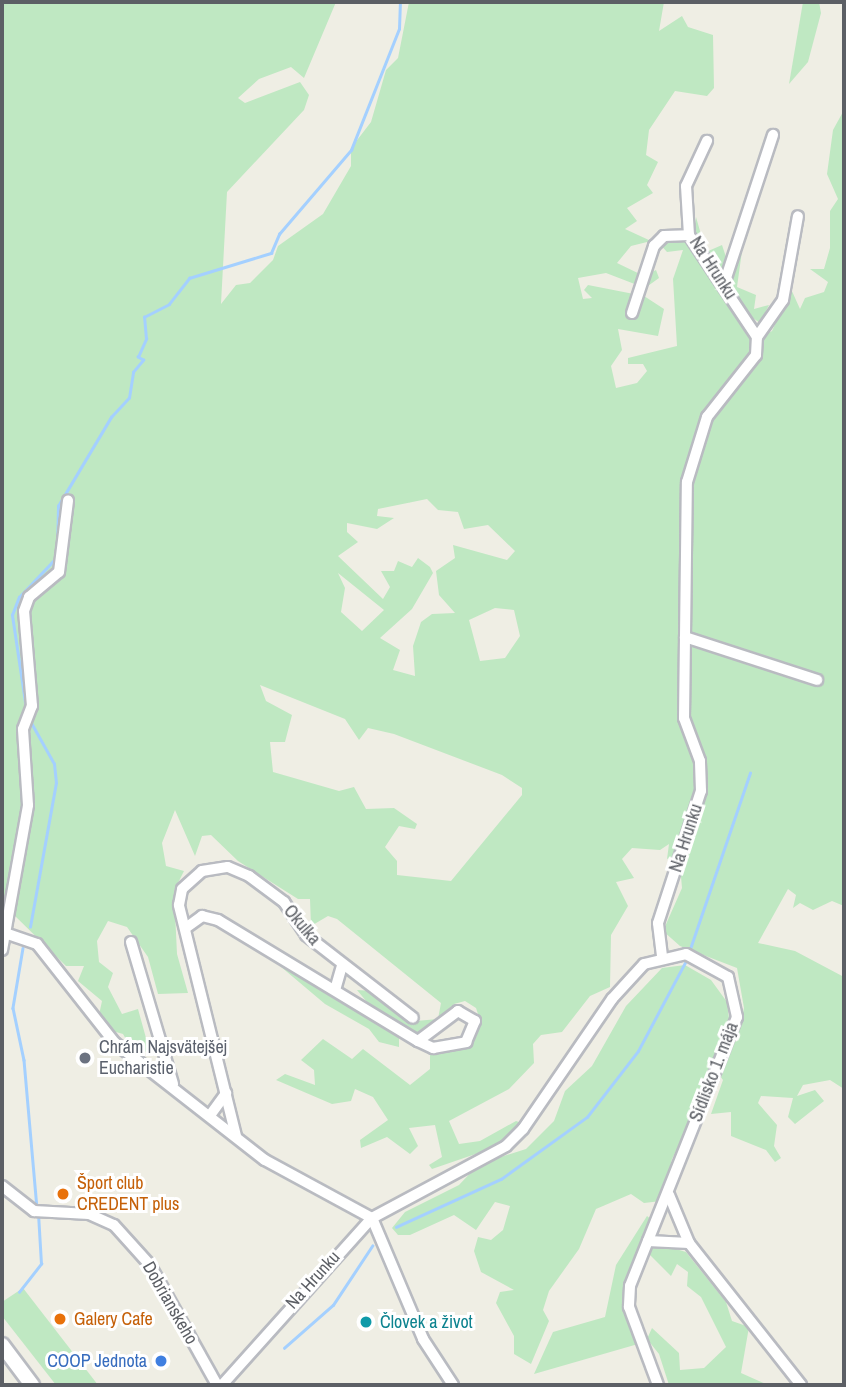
<!DOCTYPE html>
<html>
<head>
<meta charset="utf-8">
<style>
	body { margin:0 }
	#map { position:relative; width:846px; height:1387px; overflow:hidden; background:#efeee4; font-family:"Archivo Narrow",sans-serif }
	div>[style] { position:absolute }
	.green>* { inset:0; background:#bfe8c2 }
	.stream>* { height:2.5px; margin:-1.25px; padding:0 1.25px; transform-origin:1.25px; border-radius:1.25px; background:#a4d0ff }
	.roads { filter:drop-shadow(2px 0 #b9bbc1) drop-shadow(-2px 0 #b9bbc1) drop-shadow(0 2px #b9bbc1) drop-shadow(0 -2px #b9bbc1) }
	.street>* { height:10px; margin:-5px; padding:0 5px; transform-origin:5px; border-radius:5px; background:#fff }
	.secondary>* { height:14px; margin:-7px; padding:0 7px; transform-origin:7px; border-radius:7px; background:#fff }
	.dots>* { width:19px; height:19px; translate:-50% -50%; box-sizing:border-box; border:4px solid #fff; border-radius:50% }
	span { translate:-50% -50%; white-space:nowrap; text-align:center; line-height:1.15; -webkit-text-stroke:6px #fff; paint-order:stroke }
	.street-label { font-size:18px; color:#5c5f65 }
	.worship-label { font-size:18px; color:#5b616d }
	.left { translate:0 -50%; text-align:left }
	.food-label { font-size:18px; color:#c56008 }
	.culture-label { font-size:18px; color:#0d838f }
	.shop-label { font-size:18px; color:#366cbe }
	.right { translate:-100% -50%; text-align:right }
	.frame { position:absolute; inset:0; border:4px solid #5c5f65; pointer-events:none }
</style>
</head>
<body>
<div id="map">
	<div class="green">
		<div style="clip-path:polygon(evenodd,2px 2px,336px 2px,304px 78px,291px 67px,259px 79px,238px 98px,245px 103px,300px 82px,309px 95px,304px 110px,227px 192px,221px 304px,236px 285px,250px 283px,273px 260px,278px 246px,323px 214px,351px 166px,351px 148px,371px 122px,386px 70px,398px 58px,409px 2px,664px 2px,659px 31px,682px 16px,688px 27px,713px 35px,714px 88px,707px 96px,675px 91px,649px 130px,646px 155px,658px 162px,647px 185px,653px 193px,627px 208px,637px 221px,625px 229px,651px 241px,631px 246px,617px 263px,644px 276px,656px 270px,659px 278px,645px 288px,606px 273px,578px 278px,583px 299px,592px 298px,584px 290px,588px 285px,644px 296px,664px 309px,658px 336px,618px 329px,622px 350px,611px 366px,616px 388px,637px 383px,647px 371px,643px 364px,628px 364px,628px 358px,677px 346px,673px 279px,683px 250px,667px 252px,657px 241px,694px 234px,696px 217px,706px 252px,722px 245px,726px 257px,742px 251px,737px 287px,756px 295px,754px 309px,769px 305px,760px 323px,740px 309px,753px 342px,772px 331px,791px 289px,800px 309px,805px 298px,824px 292px,828px 282px,810px 269px,824px 269px,830px 248px,830px 211px,838px 199px,827px 174px,833px 130px,844px 110px,844px 906px,832px 901px,813px 910px,800px 903px,793px 908px,796px 895px,788px 889px,758px 943px,795px 951px,844px 977px,844px 1089px,830px 1080px,803px 1085px,797px 1096px,815px 1090px,824px 1101px,795px 1124px,788px 1117px,793px 1098px,761px 1096px,758px 1103px,777px 1125px,774px 1146px,781px 1158px,775px 1162px,766px 1150px,731px 1136px,731px 1112px,711px 1114px,723px 1080px,716px 1071px,672px 1159px,661px 1201px,644px 1203px,631px 1194px,596px 1209px,579px 1249px,549px 1291px,543px 1310px,549px 1321px,531px 1364px,514px 1354px,514px 1336px,496px 1303px,500px 1292px,514px 1290px,481px 1272px,474px 1251px,478px 1237px,491px 1240px,503px 1230px,510px 1206px,495px 1202px,476px 1230px,454px 1215px,410px 1235px,398px 1235px,392px 1228px,405px 1212px,459px 1185px,479px 1164px,526px 1149px,554px 1121px,565px 1091px,592px 1066px,626px 1006px,662px 968px,685px 965px,711px 980px,727px 1002px,732px 1043px,737px 1041px,744px 1008px,737px 968px,680px 946px,663px 931px,682px 888px,679px 854px,667px 859px,669px 844px,660px 850px,632px 848px,622px 859px,634px 878px,616px 882px,628px 906px,611px 935px,610px 987px,590px 996px,562px 1032px,541px 1035px,533px 1044px,534px 1063px,509px 1089px,449px 1121px,459px 1144px,480px 1141px,516px 1121px,522px 1123px,518px 1130px,493px 1148px,432px 1169px,429px 1165px,442px 1157px,435px 1125px,409px 1128px,418px 1146px,410px 1154px,387px 1137px,361px 1148px,360px 1140px,388px 1120px,373px 1097px,355px 1089px,351px 1101px,332px 1104px,276px 1080px,285px 1074px,315px 1085px,314px 1070px,301px 1060px,323px 1039px,352px 1059px,363px 1049px,410px 1085px,430px 1069px,430px 1051px,476px 1037px,481px 1023px,476px 1008px,465px 1001px,454px 1004px,428px 1041px,399px 1035px,399px 1047px,379px 1042px,369px 1029px,325px 1004px,280px 966px,376px 1013px,357px 990px,372px 991px,416px 1021px,438px 1019px,441px 1003px,337px 919px,328px 916px,311px 926px,310px 899px,298px 899px,238px 861px,211px 835px,202px 836px,195px 856px,175px 810px,162px 843px,166px 866px,184px 871px,174px 891px,177px 954px,188px 993px,158px 994px,148px 957px,127px 927px,108px 921px,97px 941px,99px 962px,113px 973px,108px 987px,122px 1014px,138px 1009px,146px 1038px,159px 1043px,151px 1053px,131px 1048px,123px 1034px,109px 1030px,99px 1015px,102px 1001px,78px 981px,84px 966px,66px 966px,14px 915px,2px 926px,2px 2px,427px 499px,438px 510px,458px 512px,464px 529px,488px 525px,515px 551px,507px 560px,453px 545px,455px 558px,436px 571px,439px 595px,455px 613px,432px 614px,421px 622px,413px 646px,415px 676px,393px 670px,400px 650px,380px 638px,412px 609px,433px 573px,430px 567px,418px 558px,412px 567px,398px 561px,394px 571px,381px 571px,390px 587px,383px 599px,338px 556px,358px 542px,347px 532px,347px 523px,377px 529px,394px 518px,377px 516px,378px 509px,427px 499px,2px 2px,338px 573px,384px 610px,362px 631px,341px 612px,345px 588px,338px 573px,2px 2px,495px 608px,514px 610px,520px 636px,505px 658px,480px 661px,469px 620px,495px 608px,2px 2px,260px 685px,345px 719px,359px 740px,368px 728px,394px 734px,502px 775px,522px 788px,522px 795px,451px 881px,397px 875px,397px 861px,385px 847px,399px 826px,415px 829px,417px 824px,394px 808px,366px 809px,354px 787px,339px 791px,273px 772px,270px 742px,285px 742px,292px 715px,266px 701px,260px 685px)"></div>
		<div style="clip-path:polygon(803px 2px,819px 2px,821px 13px,808px 62px,789px 84px)"></div>
		<div style="clip-path:polygon(647px 1216px,652px 1220px,643px 1233px,649px 1241px,686px 1252px,726px 1302px,732px 1321px,749px 1327px,741px 1373px,768px 1385px,669px 1385px,659px 1354px,647px 1339px,652px 1328px,679px 1353px,680px 1370px,704px 1368px,726px 1347px,701px 1297px,687px 1286px,688px 1272px,677px 1264px,671px 1276px,648px 1253px,634px 1263px,624px 1297px,645px 1342px,534px 1374px,553px 1332px,605px 1317px,616px 1265px)"></div>
		<div style="clip-path:polygon(23px 1288px,98px 1385px,56px 1385px,2px 1316px,2px 1302px)"></div>
	</div>
	<div class="stream">
		<div style="left:57px;top:548px;width:42px;rotate:-88.6deg"></div>
		<div style="left:58px;top:506px;width:104px;rotate:-59.2deg"></div>
		<div style="left:111px;top:417px;width:26px;rotate:-47deg"></div>
		<div style="left:129px;top:398px;width:26px;rotate:-81deg"></div>
		<div style="left:133px;top:372px;width:16px;rotate:-50deg"></div>
		<div style="left:143px;top:360px;width:6px;rotate:-149deg"></div>
		<div style="left:138px;top:357px;width:20px;rotate:-66deg"></div>
		<div style="left:146px;top:339px;width:22px;rotate:-95deg"></div>
		<div style="left:144px;top:317px;width:28px;rotate:-27deg"></div>
		<div style="left:169px;top:304px;width:33px;rotate:-52deg"></div>
		<div style="left:189px;top:278px;width:86px;rotate:-17deg"></div>
		<div style="left:271px;top:253px;width:21px;rotate:-67deg"></div>
		<div style="left:279px;top:234px;width:111px;rotate:-49.4deg"></div>
		<div style="left:351px;top:150px;width:130px;rotate:-68.4deg"></div>
		<div style="left:399px;top:29px;width:27px;rotate:-88deg"></div>
		<div style="left:26px;top:709px;width:95px;rotate:-98.5deg"></div>
		<div style="left:12px;top:615px;width:19px;rotate:-69deg"></div>
		<div style="left:19px;top:597px;width:54px;rotate:-46.5deg"></div>
		<div style="left:30px;top:927px;width:146px;rotate:-79.8deg"></div>
		<div style="left:56px;top:783px;width:19px;rotate:-96deg"></div>
		<div style="left:54px;top:764px;width:49px;rotate:-119.2deg"></div>
		<div style="left:23px;top:948px;width:61px;rotate:99.5deg"></div>
		<div style="left:13px;top:1008px;width:53px;rotate:78.1deg"></div>
		<div style="left:24px;top:1060px;width:149px;rotate:85deg"></div>
		<div style="left:689px;top:952px;width:189px;rotate:-71.2deg"></div>
		<div style="left:396px;top:1227px;width:115px;rotate:-24.6deg"></div>
		<div style="left:501px;top:1179px;width:106px;rotate:-35.8deg"></div>
		<div style="left:587px;top:1117px;width:83px;rotate:-52.3deg"></div>
		<div style="left:638px;top:1051px;width:104px;rotate:-62deg"></div>
		<div style="left:19px;top:1292px;width:36px;rotate:-52deg"></div>
		<div style="left:41px;top:1264px;width:50px;rotate:-93.4deg"></div>
		<div style="left:284px;top:1348px;width:65px;rotate:-41.3deg"></div>
		<div style="left:333px;top:1305px;width:71px;rotate:-56.5deg"></div>
	</div>
	<div class="roads">
		<div class="street">
			<div style="left:724px;top:284px;width:157px;rotate:-71.8deg"></div>
			<div style="left:632px;top:313px;width:71px;rotate:-71.8deg"></div>
			<div style="left:654px;top:246px;width:14px;rotate:-45deg"></div>
			<div style="left:664px;top:236px;width:25px;rotate:-2deg"></div>
			<div style="left:757px;top:337px;width:45px;rotate:-54.9deg"></div>
			<div style="left:783px;top:300px;width:85px;rotate:-79.9deg"></div>
			<div style="left:685px;top:637px;width:139px;rotate:18deg"></div>
			<div style="left:187px;top:927px;width:19px;rotate:-36deg"></div>
			<div style="left:202px;top:916px;width:16px;rotate:14deg"></div>
			<div style="left:218px;top:920px;width:234px;rotate:31.2deg"></div>
			<div style="left:418px;top:1041px;width:17px;rotate:25deg"></div>
			<div style="left:433px;top:1048px;width:34px;rotate:-10deg"></div>
			<div style="left:466px;top:1042px;width:23px;rotate:-67deg"></div>
			<div style="left:475px;top:1021px;width:20px;rotate:-150deg"></div>
			<div style="left:458px;top:1011px;width:50px;rotate:143.1deg"></div>
			<div style="left:2px;top:932px;width:37px;rotate:19deg"></div>
			<div style="left:37px;top:944px;width:126px;rotate:51.8deg"></div>
			<div style="left:115px;top:1043px;width:190px;rotate:38deg"></div>
			<div style="left:265px;top:1160px;width:122px;rotate:28.5deg"></div>
			<div style="left:131px;top:942px;width:148px;rotate:73.5deg"></div>
			<div style="left:2px;top:950px;width:147px;rotate:-79.8deg"></div>
			<div style="left:28px;top:805px;width:76px;rotate:-93.8deg"></div>
			<div style="left:23px;top:729px;width:25px;rotate:-69deg"></div>
			<div style="left:32px;top:706px;width:95px;rotate:-94.8deg"></div>
			<div style="left:24px;top:611px;width:15px;rotate:-70deg"></div>
			<div style="left:29px;top:597px;width:39px;rotate:-40deg"></div>
			<div style="left:59px;top:572px;width:72px;rotate:-82.8deg"></div>
			<div style="left:662px;top:956px;width:33px;rotate:-97deg"></div>
			<div style="left:658px;top:923px;width:139px;rotate:-72deg"></div>
			<div style="left:701px;top:791px;width:30px;rotate:-92deg"></div>
			<div style="left:700px;top:761px;width:46px;rotate:-110.4deg"></div>
			<div style="left:684px;top:718px;width:236px;rotate:-89.3deg"></div>
			<div style="left:687px;top:482px;width:68px;rotate:-72.9deg"></div>
			<div style="left:707px;top:417px;width:79px;rotate:-51.7deg"></div>
			<div style="left:756px;top:355px;width:18px;rotate:-87deg"></div>
			<div style="left:757px;top:337px;width:123px;rotate:-123.7deg"></div>
			<div style="left:689px;top:235px;width:49px;rotate:-93.5deg"></div>
			<div style="left:686px;top:186px;width:50px;rotate:-65deg"></div>
			<div style="left:335px;top:990px;width:26px;rotate:-74deg"></div>
			<div style="left:211px;top:1114px;width:26px;rotate:-54deg"></div>
			<div style="left:236px;top:1136px;width:238px;rotate:-103.9deg"></div>
			<div style="left:179px;top:905px;width:16px;rotate:-79deg"></div>
			<div style="left:182px;top:889px;width:27px;rotate:-42deg"></div>
			<div style="left:202px;top:871px;width:26px;rotate:-9deg"></div>
			<div style="left:228px;top:867px;width:23px;rotate:23deg"></div>
			<div style="left:249px;top:876px;width:44px;rotate:36.6deg"></div>
			<div style="left:284px;top:902px;width:40px;rotate:56deg"></div>
			<div style="left:306px;top:935px;width:135px;rotate:37.8deg"></div>
			<div style="left:2px;top:1186px;width:41px;rotate:38deg"></div>
			<div style="left:34px;top:1211px;width:55px;rotate:3.1deg"></div>
			<div style="left:89px;top:1214px;width:27px;rotate:24deg"></div>
			<div style="left:114px;top:1225px;width:54px;rotate:48deg"></div>
			<div style="left:150px;top:1265px;width:137px;rotate:60.8deg"></div>
			<div style="left:669px;top:1195px;width:52px;rotate:67.4deg"></div>
			<div style="left:689px;top:1243px;width:181px;rotate:51.7deg"></div>
			<div style="left:372px;top:1218px;width:131px;rotate:67.1deg"></div>
			<div style="left:423px;top:1339px;width:55px;rotate:56.9deg"></div>
			<div style="left:648px;top:1241px;width:41px;rotate:2.8deg"></div>
			<div style="left:222px;top:1385px;width:224px;rotate:-48.1deg"></div>
			<div style="left:372px;top:1218px;width:152px;rotate:-28.2deg"></div>
			<div style="left:506px;top:1146px;width:24px;rotate:-45deg"></div>
			<div style="left:523px;top:1129px;width:158px;rotate:-55.6deg"></div>
			<div style="left:612px;top:999px;width:47px;rotate:-47.6deg"></div>
			<div style="left:644px;top:964px;width:43px;rotate:-13.4deg"></div>
			<div style="left:686px;top:954px;width:48px;rotate:28.7deg"></div>
			<div style="left:728px;top:977px;width:41px;rotate:77.3deg"></div>
			<div style="left:737px;top:1017px;width:289px;rotate:111.7deg"></div>
			<div style="left:630px;top:1286px;width:21px;rotate:93deg"></div>
			<div style="left:629px;top:1307px;width:83px;rotate:69.6deg"></div>
		</div>
		<div class="secondary">
			<div style="left:2px;top:1345px;width:50px;rotate:53.1deg"></div>
		</div>
	</div>
	<div class="dots">
		<div style="left:85px;top:1058px;background:#6b7280"></div>
		<div style="left:63px;top:1194px;background:#e8710a"></div>
		<div style="left:60px;top:1319px;background:#e8710a"></div>
		<div style="left:366px;top:1322px;background:#0f9aa8"></div>
		<div style="left:161px;top:1361px;background:#3f7fe0"></div>
	</div>
	<div class="street-label">
		<span style="left:713px;top:268px;rotate:57deg">Na Hrunku</span>
		<span style="left:686px;top:838px;rotate:-72deg">Na Hrunku</span>
		<span style="left:302px;top:925px;rotate:50deg">Okulka</span>
		<span style="left:714px;top:1072px;rotate:-69deg">Sídlisko 1. mája</span>
		<span style="left:313px;top:1280px;rotate:-48deg">Na Hrunku</span>
		<span style="left:170px;top:1303px;rotate:60deg">Dobrianskeho</span>
	</div>
	<div class="worship-label">
		<span class="left" style="left:99px;top:1058px">Chrám Najsvätejšej<br>Eucharistie</span>
	</div>
	<div class="food-label">
		<span class="left" style="left:77px;top:1194px">Šport club<br>CREDENT plus</span>
		<span class="left" style="left:74px;top:1319px">Galery Cafe</span>
	</div>
	<div class="culture-label">
		<span class="left" style="left:380px;top:1322px">Človek a život</span>
	</div>
	<div class="shop-label">
		<span class="right" style="left:147px;top:1361px">COOP Jednota</span>
	</div>
	<div class="frame"></div>
</div>
</body>
</html>
